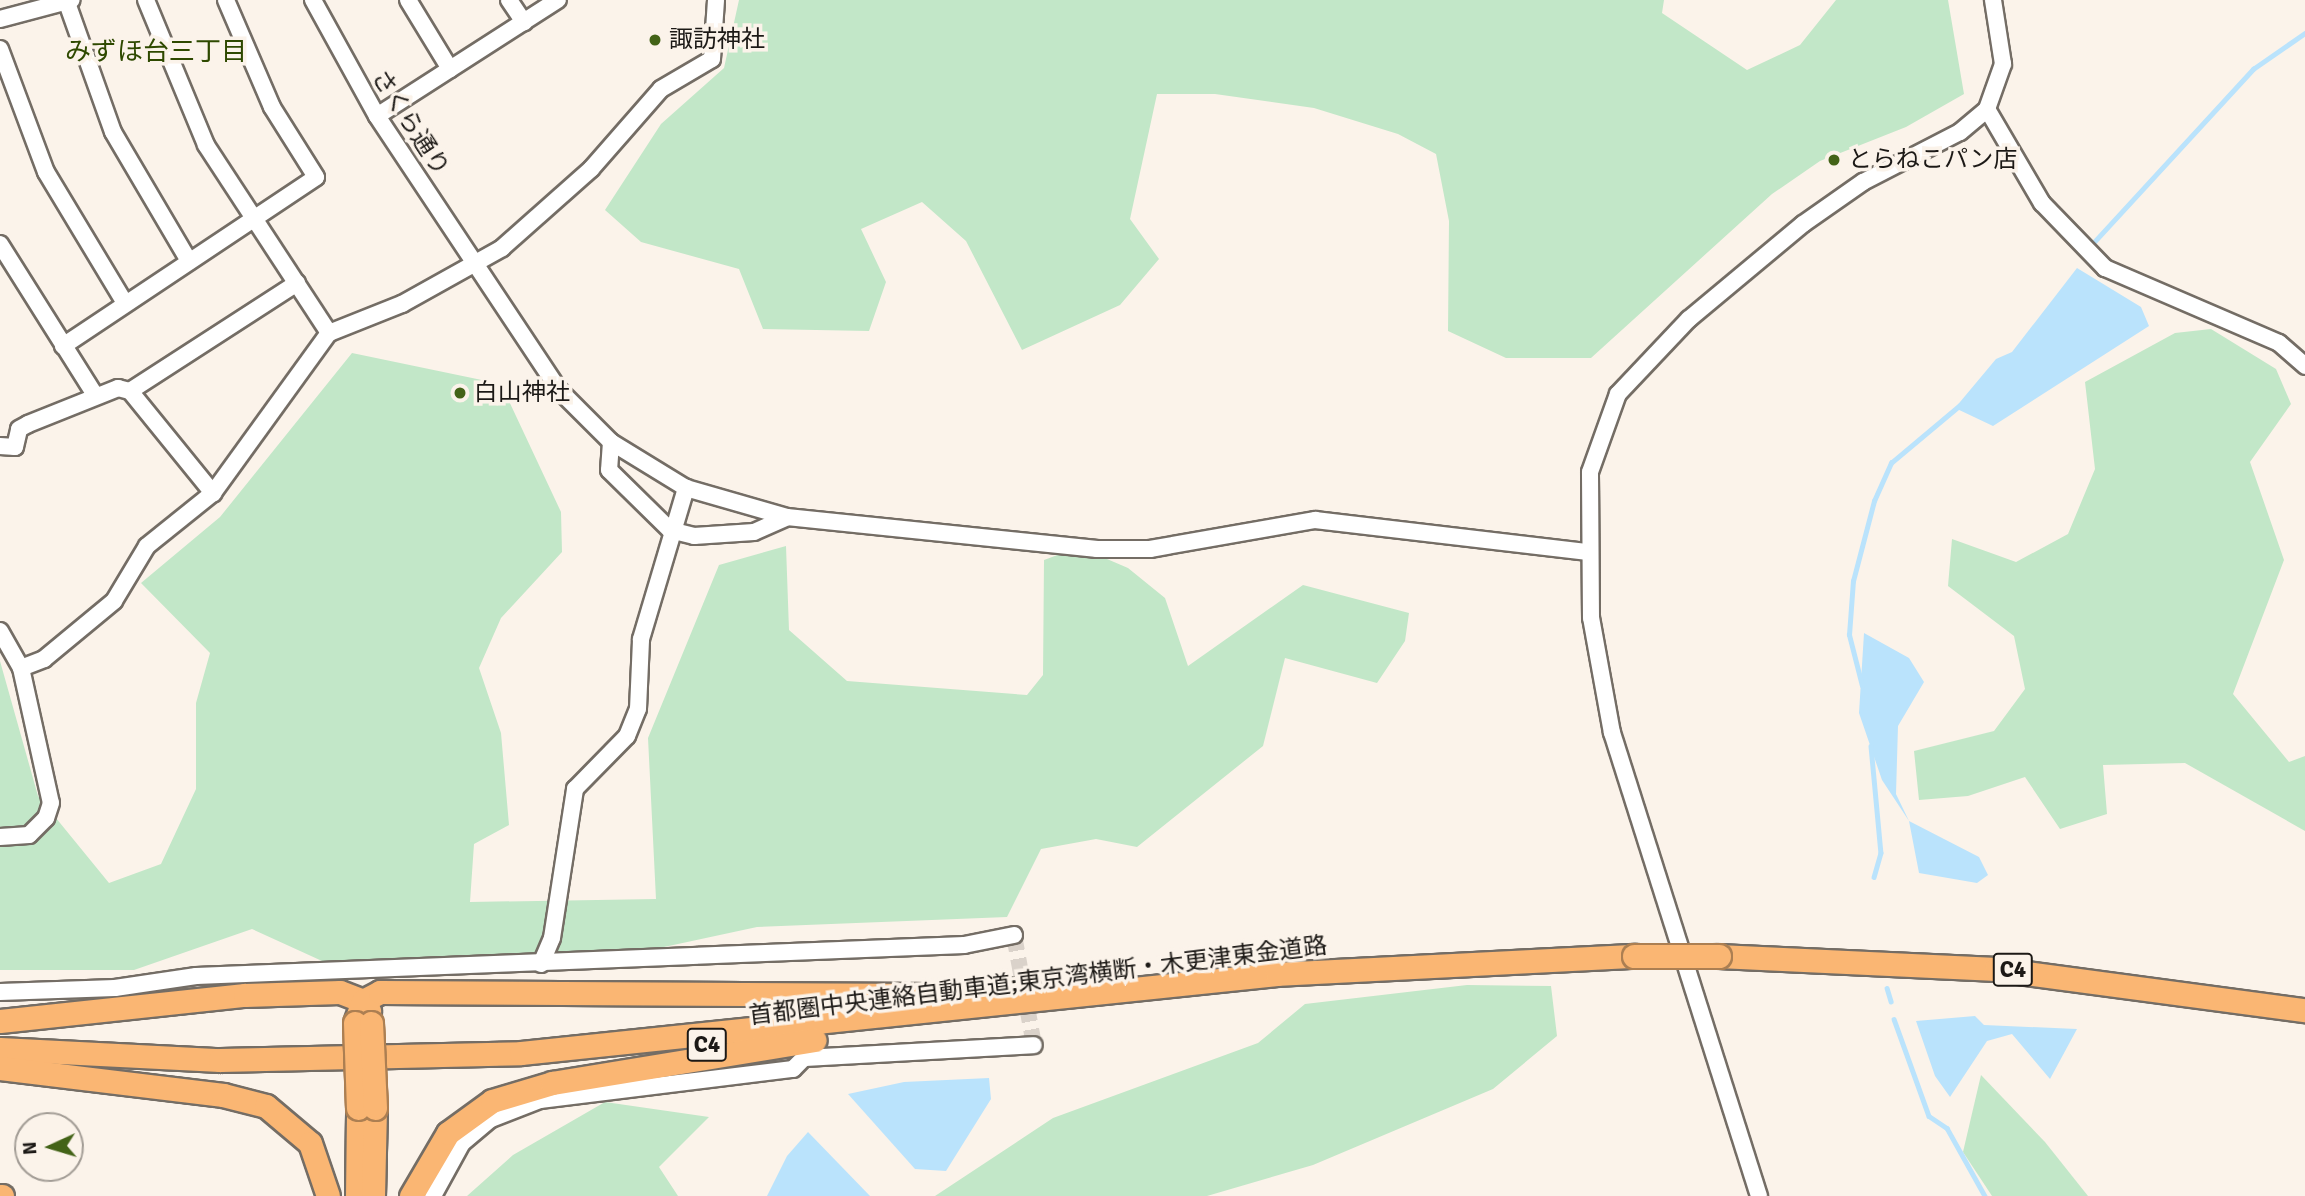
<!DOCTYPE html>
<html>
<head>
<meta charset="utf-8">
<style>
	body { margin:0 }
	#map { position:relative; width:2305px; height:1196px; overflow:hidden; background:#fbf3ea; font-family:Signika,"Noto Sans JP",sans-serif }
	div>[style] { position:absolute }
	.green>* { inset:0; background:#c2e7c8 }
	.water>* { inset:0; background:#bae3fc }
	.stream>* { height:4.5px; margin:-2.25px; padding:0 2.25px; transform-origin:2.25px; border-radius:2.25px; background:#bae3fc }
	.minor-tunnel>* { height:16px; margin-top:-8px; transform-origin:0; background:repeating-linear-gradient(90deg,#dad2ca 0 16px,transparent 0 24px) }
	.roads { filter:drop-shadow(2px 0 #746d65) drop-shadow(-2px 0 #746d65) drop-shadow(0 2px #746d65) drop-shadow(0 -2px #746d65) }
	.minor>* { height:16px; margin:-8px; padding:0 8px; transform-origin:8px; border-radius:8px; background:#fff }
	.highway>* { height:23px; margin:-11.5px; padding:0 11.5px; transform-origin:11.5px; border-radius:11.5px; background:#fab673 }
	.bridges { filter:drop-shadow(2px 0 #ac7f52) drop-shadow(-2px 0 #ac7f52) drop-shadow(0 2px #ac7f52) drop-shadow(0 -2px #ac7f52) }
	.highway-bridge>* { height:23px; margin:-11.5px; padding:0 11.5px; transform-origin:11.5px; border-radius:11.5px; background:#fab673 }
	.dots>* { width:19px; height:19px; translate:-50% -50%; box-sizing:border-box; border:4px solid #fbf3ea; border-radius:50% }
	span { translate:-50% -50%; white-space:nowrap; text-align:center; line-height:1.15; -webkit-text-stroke:7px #fbf3ea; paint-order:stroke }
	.shield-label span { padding:2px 5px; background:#fbf3ea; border:2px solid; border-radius:5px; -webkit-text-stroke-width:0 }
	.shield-label { font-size:23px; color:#1c1916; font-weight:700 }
	.poi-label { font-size:24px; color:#1c1916 }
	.left { translate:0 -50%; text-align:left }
	.street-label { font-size:24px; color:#1c1916 }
	.neighbourhood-label { font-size:26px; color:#2e4900 }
	.north { position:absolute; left:14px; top:1112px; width:70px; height:70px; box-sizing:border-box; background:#fbf3ea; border:2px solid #a29c95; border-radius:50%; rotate:266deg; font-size:19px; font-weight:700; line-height:28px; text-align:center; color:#1c1916 }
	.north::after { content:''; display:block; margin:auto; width:24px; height:32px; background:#436317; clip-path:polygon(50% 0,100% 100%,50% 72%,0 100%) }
</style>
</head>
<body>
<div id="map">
	<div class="green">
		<div style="clip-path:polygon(739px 0,1664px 0,1662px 13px,1747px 70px,1800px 45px,1836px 0,1948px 0,1964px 94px,1906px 127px,1820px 161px,1772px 194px,1591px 358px,1506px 358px,1448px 331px,1449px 221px,1436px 154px,1398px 134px,1314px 108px,1215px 94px,1157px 94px,1130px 219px,1159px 259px,1120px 305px,1022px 350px,966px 241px,922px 202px,861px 229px,886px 282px,869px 331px,763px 329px,739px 269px,641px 242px,605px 210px,661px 124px,724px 68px)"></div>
		<div style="clip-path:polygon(2211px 329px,2276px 369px,2291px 404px,2250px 462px,2284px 560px,2233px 694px,2289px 762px,2305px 756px,2305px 831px,2185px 763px,2103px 765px,2107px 814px,2060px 829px,2025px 777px,1968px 796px,1919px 800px,1914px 751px,1994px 731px,2025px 689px,2014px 636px,1948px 586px,1952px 539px,2016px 562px,2068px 534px,2095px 469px,2085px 382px,2175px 333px)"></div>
		<div style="clip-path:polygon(352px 353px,501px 384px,561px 512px,562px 552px,501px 618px,479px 668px,501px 733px,509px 825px,474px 844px,470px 902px,656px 899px,648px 738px,719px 565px,786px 546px,789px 630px,847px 681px,1027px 695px,1043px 675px,1044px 560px,1079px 547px,1128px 568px,1165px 598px,1188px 666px,1303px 585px,1409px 613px,1405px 641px,1377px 683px,1285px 658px,1263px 746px,1137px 847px,1096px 839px,1041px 849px,1007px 917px,757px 927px,664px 947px,344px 971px,252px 929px,134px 970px,0 970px,0 661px,38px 796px,109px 883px,161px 864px,196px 789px,196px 703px,210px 653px,141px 583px,220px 517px)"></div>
		<div style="clip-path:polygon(1467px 985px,1551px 986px,1557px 1036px,1493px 1089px,1313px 1165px,1207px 1196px,935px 1196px,1053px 1118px,1258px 1043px,1305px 1004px)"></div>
		<div style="clip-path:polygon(1981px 1075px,2045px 1142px,2088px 1196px,1992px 1196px,1963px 1152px)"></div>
		<div style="clip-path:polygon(605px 1102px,709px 1117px,659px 1167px,678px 1196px,467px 1196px,513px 1155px)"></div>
	</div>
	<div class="water">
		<div style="clip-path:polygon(2077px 268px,2141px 307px,2149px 326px,1993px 426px,1955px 408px,1996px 359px,2012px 352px)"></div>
		<div style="clip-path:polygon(1864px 633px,1909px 658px,1924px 682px,1898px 726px,1896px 794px,1909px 821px,1979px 857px,1988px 875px,1977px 883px,1919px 873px,1909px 821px,1882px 780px,1859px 713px)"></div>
		<div style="clip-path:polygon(1975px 1016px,1984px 1025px,2077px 1029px,2050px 1079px,2012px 1034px,1987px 1041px,1950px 1097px,1935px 1076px,1916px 1021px)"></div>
		<div style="clip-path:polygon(989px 1078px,991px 1099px,946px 1171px,915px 1169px,848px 1094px,904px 1082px)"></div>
		<div style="clip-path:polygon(808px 1132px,870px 1196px,767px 1196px,787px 1156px)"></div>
	</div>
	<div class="stream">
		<div style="left:2095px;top:241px;width:234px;rotate:-47.4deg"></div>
		<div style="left:2253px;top:69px;width:63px;rotate:-34.7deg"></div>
		<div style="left:1862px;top:686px;width:53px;rotate:-104.3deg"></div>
		<div style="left:1849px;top:635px;width:54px;rotate:-85.8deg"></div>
		<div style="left:1853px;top:581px;width:83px;rotate:-75.3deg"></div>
		<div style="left:1874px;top:501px;width:42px;rotate:-65.9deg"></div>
		<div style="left:1891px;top:463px;width:90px;rotate:-40deg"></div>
		<div style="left:1871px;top:746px;width:107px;rotate:84.7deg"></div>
		<div style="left:1881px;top:853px;width:25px;rotate:106deg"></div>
		<div style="left:1887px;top:988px;width:14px;rotate:73deg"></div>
		<div style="left:1894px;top:1019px;width:103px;rotate:70.2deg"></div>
		<div style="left:1929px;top:1116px;width:22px;rotate:34deg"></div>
		<div style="left:1947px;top:1128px;width:78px;rotate:60.8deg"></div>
	</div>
	<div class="minor-tunnel">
		<div style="left:1014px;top:935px;width:112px;rotate:79.7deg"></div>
	</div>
	<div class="roads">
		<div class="minor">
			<div style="left:66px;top:0;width:140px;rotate:70.4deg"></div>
			<div style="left:113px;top:132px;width:150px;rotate:59.5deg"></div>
			<div style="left:146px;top:0;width:157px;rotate:67.5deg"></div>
			<div style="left:206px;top:145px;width:225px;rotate:56.8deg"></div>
			<div style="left:313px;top:0;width:132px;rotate:61.1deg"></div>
			<div style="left:377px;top:116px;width:330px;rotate:56.4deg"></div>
			<div style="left:560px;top:391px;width:72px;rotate:45deg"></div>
			<div style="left:611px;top:442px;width:88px;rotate:31.5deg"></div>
			<div style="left:686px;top:488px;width:105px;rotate:16deg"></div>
			<div style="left:787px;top:517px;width:312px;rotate:5.9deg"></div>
			<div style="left:1097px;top:549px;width:53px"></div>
			<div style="left:1150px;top:549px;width:168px;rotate:-10deg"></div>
			<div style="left:1315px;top:520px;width:273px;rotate:6.7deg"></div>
			<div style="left:408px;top:0;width:81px;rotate:58.7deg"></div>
			<div style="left:509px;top:0;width:27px;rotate:56deg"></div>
			<div style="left:0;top:19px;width:74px;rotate:-14.8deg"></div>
			<div style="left:0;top:49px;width:131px;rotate:69.5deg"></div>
			<div style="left:46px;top:172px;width:153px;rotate:58.9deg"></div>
			<div style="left:1987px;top:109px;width:109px;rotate:59.7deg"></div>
			<div style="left:2042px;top:203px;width:91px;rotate:45.9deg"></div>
			<div style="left:2105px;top:268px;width:189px;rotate:23.3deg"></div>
			<div style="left:2279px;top:343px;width:35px;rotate:41deg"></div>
			<div style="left:377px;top:116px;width:215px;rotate:-32.7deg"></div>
			<div style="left:0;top:244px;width:176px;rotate:57.8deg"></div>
			<div style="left:63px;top:346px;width:304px;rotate:-33.7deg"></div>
			<div style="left:316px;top:177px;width:83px;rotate:-122.2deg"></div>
			<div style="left:272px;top:107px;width:116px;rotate:-113.3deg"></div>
			<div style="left:130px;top:391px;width:199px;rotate:-32.9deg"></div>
			<div style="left:611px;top:442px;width:28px;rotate:94deg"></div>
			<div style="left:609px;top:470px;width:86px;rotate:44.5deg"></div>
			<div style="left:670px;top:530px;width:25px;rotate:14deg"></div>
			<div style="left:694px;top:536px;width:60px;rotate:-3.8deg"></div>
			<div style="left:754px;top:532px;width:36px;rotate:-24deg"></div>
			<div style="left:0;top:446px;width:15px;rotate:4deg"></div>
			<div style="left:15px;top:447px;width:18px;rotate:-77deg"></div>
			<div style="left:19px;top:429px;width:10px;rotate:-29deg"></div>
			<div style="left:28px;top:424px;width:97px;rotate:-21.8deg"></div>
			<div style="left:118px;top:388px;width:12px;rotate:14deg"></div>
			<div style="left:130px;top:391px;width:132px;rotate:50.9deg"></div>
			<div style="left:0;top:631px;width:43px;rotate:60.4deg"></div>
			<div style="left:21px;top:668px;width:138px;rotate:77.5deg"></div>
			<div style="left:51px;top:803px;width:16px;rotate:108deg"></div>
			<div style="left:46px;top:818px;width:24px;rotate:135deg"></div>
			<div style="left:29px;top:835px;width:29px;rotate:176deg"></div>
			<div style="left:21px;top:668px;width:25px;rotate:-21deg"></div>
			<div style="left:44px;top:659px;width:91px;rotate:-39.6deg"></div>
			<div style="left:114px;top:601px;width:64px;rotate:-59deg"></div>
			<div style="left:147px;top:546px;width:85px;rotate:-38.8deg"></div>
			<div style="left:213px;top:493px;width:198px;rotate:-54.1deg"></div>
			<div style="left:329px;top:333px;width:79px;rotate:-21.7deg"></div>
			<div style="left:402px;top:304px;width:115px;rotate:-29.2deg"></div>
			<div style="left:502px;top:248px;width:119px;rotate:-41.6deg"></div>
			<div style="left:591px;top:169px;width:106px;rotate:-48.8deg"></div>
			<div style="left:661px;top:89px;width:59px;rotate:-30.5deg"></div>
			<div style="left:712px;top:59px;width:59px;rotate:-86.1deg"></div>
			<div style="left:541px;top:964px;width:28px;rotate:-67deg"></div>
			<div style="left:552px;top:938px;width:151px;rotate:-81.2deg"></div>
			<div style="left:575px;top:789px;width:74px;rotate:-45.5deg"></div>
			<div style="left:627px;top:736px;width:29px;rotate:-68deg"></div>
			<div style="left:638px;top:709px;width:70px;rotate:-87.5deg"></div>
			<div style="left:641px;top:639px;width:158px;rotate:-73.4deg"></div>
			<div style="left:0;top:992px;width:115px;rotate:-2deg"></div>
			<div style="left:115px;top:988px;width:82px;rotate:-8.4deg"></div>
			<div style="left:196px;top:976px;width:769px;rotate:-2.31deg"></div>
			<div style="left:964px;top:945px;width:51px;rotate:-11.3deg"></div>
			<div style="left:433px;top:1196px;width:60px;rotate:-61.3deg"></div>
			<div style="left:462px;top:1143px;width:38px;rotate:-40deg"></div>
			<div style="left:491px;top:1119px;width:53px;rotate:-21.2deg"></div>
			<div style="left:540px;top:1100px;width:255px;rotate:-7deg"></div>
			<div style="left:793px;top:1069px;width:16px;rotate:-45deg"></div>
			<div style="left:804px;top:1058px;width:230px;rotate:-3.2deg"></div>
			<div style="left:1759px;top:1196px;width:486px;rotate:-107.6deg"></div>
			<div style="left:1612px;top:733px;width:117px;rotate:-100.3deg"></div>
			<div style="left:1591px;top:618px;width:146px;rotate:-90.4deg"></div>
			<div style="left:1590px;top:472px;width:83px;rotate:-70.3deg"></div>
			<div style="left:1618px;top:394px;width:103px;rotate:-46.6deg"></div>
			<div style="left:1689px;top:319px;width:148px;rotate:-39.8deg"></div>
			<div style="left:1803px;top:224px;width:73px;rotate:-35deg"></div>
			<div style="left:1863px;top:182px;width:109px;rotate:-27.3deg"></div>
			<div style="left:1960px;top:132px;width:35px;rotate:-40deg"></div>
			<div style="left:1987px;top:109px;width:48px;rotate:-70.4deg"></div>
			<div style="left:2003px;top:64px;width:65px;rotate:-98.9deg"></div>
		</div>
		<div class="highway">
			<div style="left:1719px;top:956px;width:277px;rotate:2.7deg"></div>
			<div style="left:1996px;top:969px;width:312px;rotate:7.6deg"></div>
			<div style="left:0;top:1021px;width:246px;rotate:-6.1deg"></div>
			<div style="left:245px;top:995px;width:95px;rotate:-1.8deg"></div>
			<div style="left:340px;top:992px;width:25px;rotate:21deg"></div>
			<div style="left:363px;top:1001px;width:12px;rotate:59deg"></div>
			<div style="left:355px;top:1023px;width:23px;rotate:-70deg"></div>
			<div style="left:363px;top:1001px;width:19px;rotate:-28deg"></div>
			<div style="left:380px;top:992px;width:556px;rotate:0.31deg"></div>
			<div style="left:936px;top:995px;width:93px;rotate:-4.3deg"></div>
			<div style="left:0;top:1049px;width:220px;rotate:2.9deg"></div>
			<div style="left:220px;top:1060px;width:301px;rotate:-1.3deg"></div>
			<div style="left:521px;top:1053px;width:760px;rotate:-5.97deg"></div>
			<div style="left:1277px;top:974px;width:357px;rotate:-2.9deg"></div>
			<div style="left:0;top:1068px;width:225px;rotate:6.9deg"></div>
			<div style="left:223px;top:1095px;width:44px;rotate:14.3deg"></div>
			<div style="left:266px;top:1106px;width:57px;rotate:40.1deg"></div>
			<div style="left:310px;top:1143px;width:56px;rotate:71.2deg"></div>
			<div style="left:0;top:1196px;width:2px"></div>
			<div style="left:357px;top:1196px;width:88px;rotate:-89.3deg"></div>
			<div style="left:373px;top:1196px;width:88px;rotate:-88.7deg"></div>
			<div style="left:411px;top:1196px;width:73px;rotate:-59.6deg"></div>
			<div style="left:448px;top:1133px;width:54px;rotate:-36deg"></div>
			<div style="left:492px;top:1101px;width:63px;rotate:-16.7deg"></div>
			<div style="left:552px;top:1083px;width:266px;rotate:-9.3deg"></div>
		</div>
	</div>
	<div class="bridges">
		<div class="highway-bridge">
			<div style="left:1634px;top:956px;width:85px"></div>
			<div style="left:355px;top:1023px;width:85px;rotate:88deg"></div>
			<div style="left:371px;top:1023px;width:85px;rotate:87.3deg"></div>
		</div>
	</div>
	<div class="dots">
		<div style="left:655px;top:40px;background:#436317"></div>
		<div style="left:1834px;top:160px;background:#436317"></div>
		<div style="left:460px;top:393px;background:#436317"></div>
	</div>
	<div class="shield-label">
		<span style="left:2013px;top:970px">C4</span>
		<span style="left:707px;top:1045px">C4</span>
	</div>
	<div class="poi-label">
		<span class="left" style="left:669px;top:40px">諏訪神社</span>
		<span class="left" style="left:1848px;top:160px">とらねこパン店</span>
		<span class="left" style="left:474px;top:393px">白山神社</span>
	</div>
	<div class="street-label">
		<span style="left:410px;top:123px;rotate:57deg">さくら通り</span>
		<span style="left:1038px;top:981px;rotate:-7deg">首都圏中央連絡自動車道;東京湾横断・木更津東金道路</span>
	</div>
	<div class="neighbourhood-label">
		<span style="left:156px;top:53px">みずほ台三丁目</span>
	</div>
	<div class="north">N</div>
</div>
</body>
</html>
